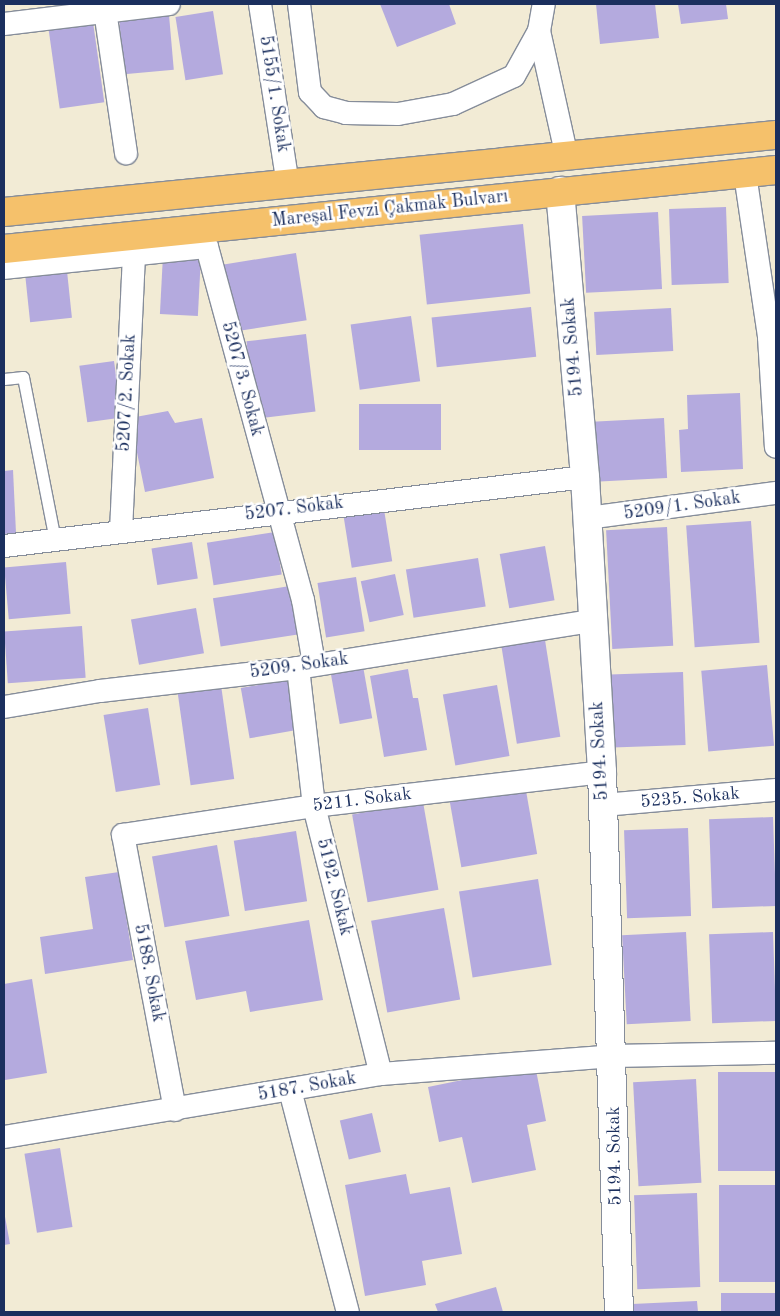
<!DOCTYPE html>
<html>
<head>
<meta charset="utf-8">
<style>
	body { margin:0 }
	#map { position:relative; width:780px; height:1316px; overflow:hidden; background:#f2ebd5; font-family:"Old Standard TT",serif }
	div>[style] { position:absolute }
	.building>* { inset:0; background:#b4aade; transform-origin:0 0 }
	.roads { filter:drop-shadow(1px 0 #868d9a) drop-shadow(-1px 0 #868d9a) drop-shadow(0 1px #868d9a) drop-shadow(0 -1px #868d9a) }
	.service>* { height:11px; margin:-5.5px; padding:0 5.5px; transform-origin:5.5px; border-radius:5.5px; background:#fff }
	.minor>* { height:22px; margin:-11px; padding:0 11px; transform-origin:11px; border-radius:11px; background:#fff }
	.tertiary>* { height:28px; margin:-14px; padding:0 14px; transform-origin:14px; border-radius:14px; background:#fff }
	.trunk>* { height:28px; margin:-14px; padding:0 14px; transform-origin:14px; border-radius:14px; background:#f5c16b }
	span { translate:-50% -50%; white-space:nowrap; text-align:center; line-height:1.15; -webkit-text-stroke:5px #fff; paint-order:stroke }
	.street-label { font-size:18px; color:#1b2f5e }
	.frame { position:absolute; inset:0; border:5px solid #1b2f5e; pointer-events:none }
</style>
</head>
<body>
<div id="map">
	<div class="building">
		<div style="clip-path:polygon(380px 4px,449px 4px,456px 24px,397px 47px)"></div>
		<div style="clip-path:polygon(596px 4px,655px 4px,659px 38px,600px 44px)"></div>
		<div style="clip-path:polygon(678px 4px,726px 4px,728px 19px,681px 24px)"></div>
		<div style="left:213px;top:11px;width:64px;height:38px;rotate:81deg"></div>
		<div style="left:169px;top:15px;width:55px;height:50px;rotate:85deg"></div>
		<div style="left:93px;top:22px;width:81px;height:45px;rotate:82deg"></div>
		<div style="left:726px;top:207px;width:76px;height:57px;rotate:88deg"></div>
		<div style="left:658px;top:212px;width:77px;height:76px;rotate:87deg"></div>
		<div style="left:523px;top:224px;width:70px;height:104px;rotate:84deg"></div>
		<div style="left:296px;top:253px;width:68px;height:73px;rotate:81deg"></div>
		<div style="left:163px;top:255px;width:38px;height:59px;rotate:3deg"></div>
		<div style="left:67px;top:271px;width:47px;height:42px;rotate:84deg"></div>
		<div style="left:531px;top:307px;width:50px;height:100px;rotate:84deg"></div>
		<div style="left:671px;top:308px;width:43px;height:77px;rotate:87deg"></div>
		<div style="left:411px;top:316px;width:66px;height:61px;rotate:82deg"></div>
		<div style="left:306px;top:334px;width:78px;height:60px;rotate:83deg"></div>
		<div style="left:114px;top:361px;width:57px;height:35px;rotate:82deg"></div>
		<div style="clip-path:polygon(740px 393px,743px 469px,681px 472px,679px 430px,688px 429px,687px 395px)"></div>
		<div style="left:441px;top:404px;width:46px;height:82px;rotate:90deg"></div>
		<div style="clip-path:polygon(168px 411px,175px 423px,202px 418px,214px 478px,145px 492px,130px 418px)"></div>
		<div style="left:664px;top:418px;width:60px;height:72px;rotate:87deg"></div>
		<div style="clip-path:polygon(13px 470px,16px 533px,4px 534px,4px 471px)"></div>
		<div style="left:383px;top:503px;width:59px;height:41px;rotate:81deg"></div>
		<div style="left:751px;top:521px;width:122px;height:65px;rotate:86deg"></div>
		<div style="left:667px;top:527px;width:119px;height:61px;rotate:87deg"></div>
		<div style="left:275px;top:532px;width:43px;height:69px;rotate:81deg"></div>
		<div style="left:192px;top:542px;width:37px;height:41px;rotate:81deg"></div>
		<div style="left:545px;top:546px;width:55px;height:46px;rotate:80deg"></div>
		<div style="left:478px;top:558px;width:49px;height:73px;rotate:81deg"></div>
		<div style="left:66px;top:562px;width:52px;height:62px;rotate:85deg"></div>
		<div style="left:395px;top:574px;width:42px;height:35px;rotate:78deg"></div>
		<div style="left:356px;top:577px;width:55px;height:39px;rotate:81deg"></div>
		<div style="left:290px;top:586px;width:49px;height:78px;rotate:81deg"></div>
		<div style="left:196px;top:608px;width:46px;height:66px;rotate:80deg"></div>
		<div style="left:82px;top:626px;width:52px;height:78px;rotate:86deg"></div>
		<div style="left:545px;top:640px;width:98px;height:44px;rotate:81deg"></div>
		<div style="left:767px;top:665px;width:81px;height:66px;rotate:85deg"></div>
		<div style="left:363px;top:666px;width:53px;height:33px;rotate:80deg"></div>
		<div style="clip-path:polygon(408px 669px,413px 698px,418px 698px,427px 750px,384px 757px,370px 676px)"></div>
		<div style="left:683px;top:672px;width:73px;height:73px;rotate:88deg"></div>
		<div style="left:292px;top:679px;width:51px;height:52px;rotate:80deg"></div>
		<div style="left:221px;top:685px;width:95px;height:44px;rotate:82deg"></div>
		<div style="left:497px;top:685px;width:72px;height:55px;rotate:80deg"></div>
		<div style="left:148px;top:708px;width:78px;height:45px;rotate:81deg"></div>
		<div style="left:525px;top:785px;width:70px;height:77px;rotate:80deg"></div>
		<div style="left:423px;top:802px;width:89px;height:72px;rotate:80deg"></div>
		<div style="left:773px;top:817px;width:89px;height:64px;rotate:88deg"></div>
		<div style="left:688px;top:828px;width:88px;height:64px;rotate:88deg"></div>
		<div style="left:296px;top:831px;width:71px;height:63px;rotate:81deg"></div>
		<div style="left:217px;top:845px;width:72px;height:66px;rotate:80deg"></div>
		<div style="clip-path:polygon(119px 872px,133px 960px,45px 974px,40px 937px,93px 929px,85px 877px)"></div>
		<div style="left:538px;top:879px;width:87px;height:80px;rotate:81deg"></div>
		<div style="left:444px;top:908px;width:93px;height:74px;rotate:80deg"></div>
		<div style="clip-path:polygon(309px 920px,323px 1000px,250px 1012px,246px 991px,196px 1000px,185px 941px)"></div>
		<div style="left:686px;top:932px;width:89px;height:64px;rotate:87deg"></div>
		<div style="left:773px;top:932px;width:89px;height:64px;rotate:88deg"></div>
		<div style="clip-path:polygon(32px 979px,47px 1073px,5px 1080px,4px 984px)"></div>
		<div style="clip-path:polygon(535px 1065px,546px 1121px,527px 1125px,536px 1170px,472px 1183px,462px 1137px,439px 1142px,428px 1087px)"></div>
		<div style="left:776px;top:1072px;width:99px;height:58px;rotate:90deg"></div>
		<div style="left:696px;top:1079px;width:104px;height:63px;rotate:87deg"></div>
		<div style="left:372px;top:1113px;width:40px;height:33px;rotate:77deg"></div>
		<div style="left:60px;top:1148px;width:80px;height:36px;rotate:81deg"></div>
		<div style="clip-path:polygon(406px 1174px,410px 1194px,450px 1187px,462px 1254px,422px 1261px,426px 1285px,365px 1296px,345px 1185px)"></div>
		<div style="left:776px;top:1185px;width:97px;height:57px;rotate:90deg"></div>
		<div style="left:697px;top:1193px;width:94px;height:63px;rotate:88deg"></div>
		<div style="clip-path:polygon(4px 1211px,10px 1244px,4px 1245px)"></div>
		<div style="clip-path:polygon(496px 1287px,503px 1312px,438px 1312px,435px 1304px)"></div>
		<div style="left:776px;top:1293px;width:19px;height:55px;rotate:90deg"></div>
		<div style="clip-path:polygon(697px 1301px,698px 1312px,632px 1312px,632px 1304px)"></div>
	</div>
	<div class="roads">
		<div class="service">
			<div style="left:4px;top:379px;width:19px;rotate:-6deg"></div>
			<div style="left:23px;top:377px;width:166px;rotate:78.9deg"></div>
		</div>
		<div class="minor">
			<div style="left:104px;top:4px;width:151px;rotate:81.6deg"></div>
			<div style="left:260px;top:4px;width:183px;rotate:81.2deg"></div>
			<div style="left:299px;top:4px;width:89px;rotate:82.9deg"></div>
			<div style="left:310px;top:92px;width:21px;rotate:47deg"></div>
			<div style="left:324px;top:107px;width:23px;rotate:15deg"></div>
			<div style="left:346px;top:113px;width:52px;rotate:1.1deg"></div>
			<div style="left:398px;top:114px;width:56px;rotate:-10.3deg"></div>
			<div style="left:453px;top:104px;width:67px;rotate:-24.7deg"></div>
			<div style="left:514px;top:76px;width:51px;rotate:-60.9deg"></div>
			<div style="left:539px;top:31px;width:27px;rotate:-80deg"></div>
			<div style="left:4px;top:24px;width:166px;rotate:-6.9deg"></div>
			<div style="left:539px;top:31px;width:129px;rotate:77.5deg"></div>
			<div style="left:745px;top:174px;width:165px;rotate:81.6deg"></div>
			<div style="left:769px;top:337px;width:110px;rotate:86.4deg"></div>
			<div style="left:4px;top:268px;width:204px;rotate:-5.9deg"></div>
			<div style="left:207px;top:247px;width:366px;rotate:74.8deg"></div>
			<div style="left:303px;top:600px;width:65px;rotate:80.2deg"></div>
			<div style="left:588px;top:518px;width:190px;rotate:-7.6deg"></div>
			<div style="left:121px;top:531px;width:277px;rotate:-87.3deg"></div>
			<div style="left:4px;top:546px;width:585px;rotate:-6.77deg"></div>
			<div style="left:298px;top:668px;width:139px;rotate:83.4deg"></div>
			<div style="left:314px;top:806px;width:276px;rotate:76deg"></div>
			<div style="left:4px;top:707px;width:97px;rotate:-9.5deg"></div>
			<div style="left:100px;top:691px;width:199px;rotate:-6.6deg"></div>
			<div style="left:298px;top:668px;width:299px;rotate:-9.1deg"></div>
			<div style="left:603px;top:805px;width:174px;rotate:-5deg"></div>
			<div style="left:290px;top:1090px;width:229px;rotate:75.4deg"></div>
			<div style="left:175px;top:1110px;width:280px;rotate:-100.7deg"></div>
			<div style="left:123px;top:835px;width:193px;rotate:-8.6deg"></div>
			<div style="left:314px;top:806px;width:290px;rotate:-6.7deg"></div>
			<div style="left:4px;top:1137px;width:382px;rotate:-9.5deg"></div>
			<div style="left:381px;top:1074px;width:233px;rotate:-4.4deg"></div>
			<div style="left:613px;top:1056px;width:163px;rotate:-1.1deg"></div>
		</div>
		<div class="tertiary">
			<div style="left:560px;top:191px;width:287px;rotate:85deg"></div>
			<div style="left:585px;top:477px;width:295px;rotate:86.7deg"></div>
			<div style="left:602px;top:772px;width:540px;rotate:88.2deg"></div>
		</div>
		<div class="trunk">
			<div style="left:4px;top:212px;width:776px;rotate:-5.7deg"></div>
			<div style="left:4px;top:249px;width:776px;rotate:-5.84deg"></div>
		</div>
	</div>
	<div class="street-label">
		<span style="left:274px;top:94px;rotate:81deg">5155/1. Sokak</span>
		<span style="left:390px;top:209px;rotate:-6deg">Mareşal Fevzi Çakmak Bulvarı</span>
		<span style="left:573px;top:347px;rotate:-95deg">5194. Sokak</span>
		<span style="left:242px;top:379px;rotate:75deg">5207/3. Sokak</span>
		<span style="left:127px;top:393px;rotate:-87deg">5207/2. Sokak</span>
		<span style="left:682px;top:506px;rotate:-8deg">5209/1. Sokak</span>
		<span style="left:294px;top:509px;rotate:-7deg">5207. Sokak</span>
		<span style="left:299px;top:666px;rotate:-8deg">5209. Sokak</span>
		<span style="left:600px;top:751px;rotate:-93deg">5194. Sokak</span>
		<span style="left:690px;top:798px;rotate:-5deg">5235. Sokak</span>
		<span style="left:362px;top:800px;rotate:-7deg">5211. Sokak</span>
		<span style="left:334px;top:887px;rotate:76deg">5192. Sokak</span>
		<span style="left:149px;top:973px;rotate:79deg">5188. Sokak</span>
		<span style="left:307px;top:1087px;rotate:-10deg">5187. Sokak</span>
		<span style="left:615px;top:1156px;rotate:-91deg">5194. Sokak</span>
	</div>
	<div class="frame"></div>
</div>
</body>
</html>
